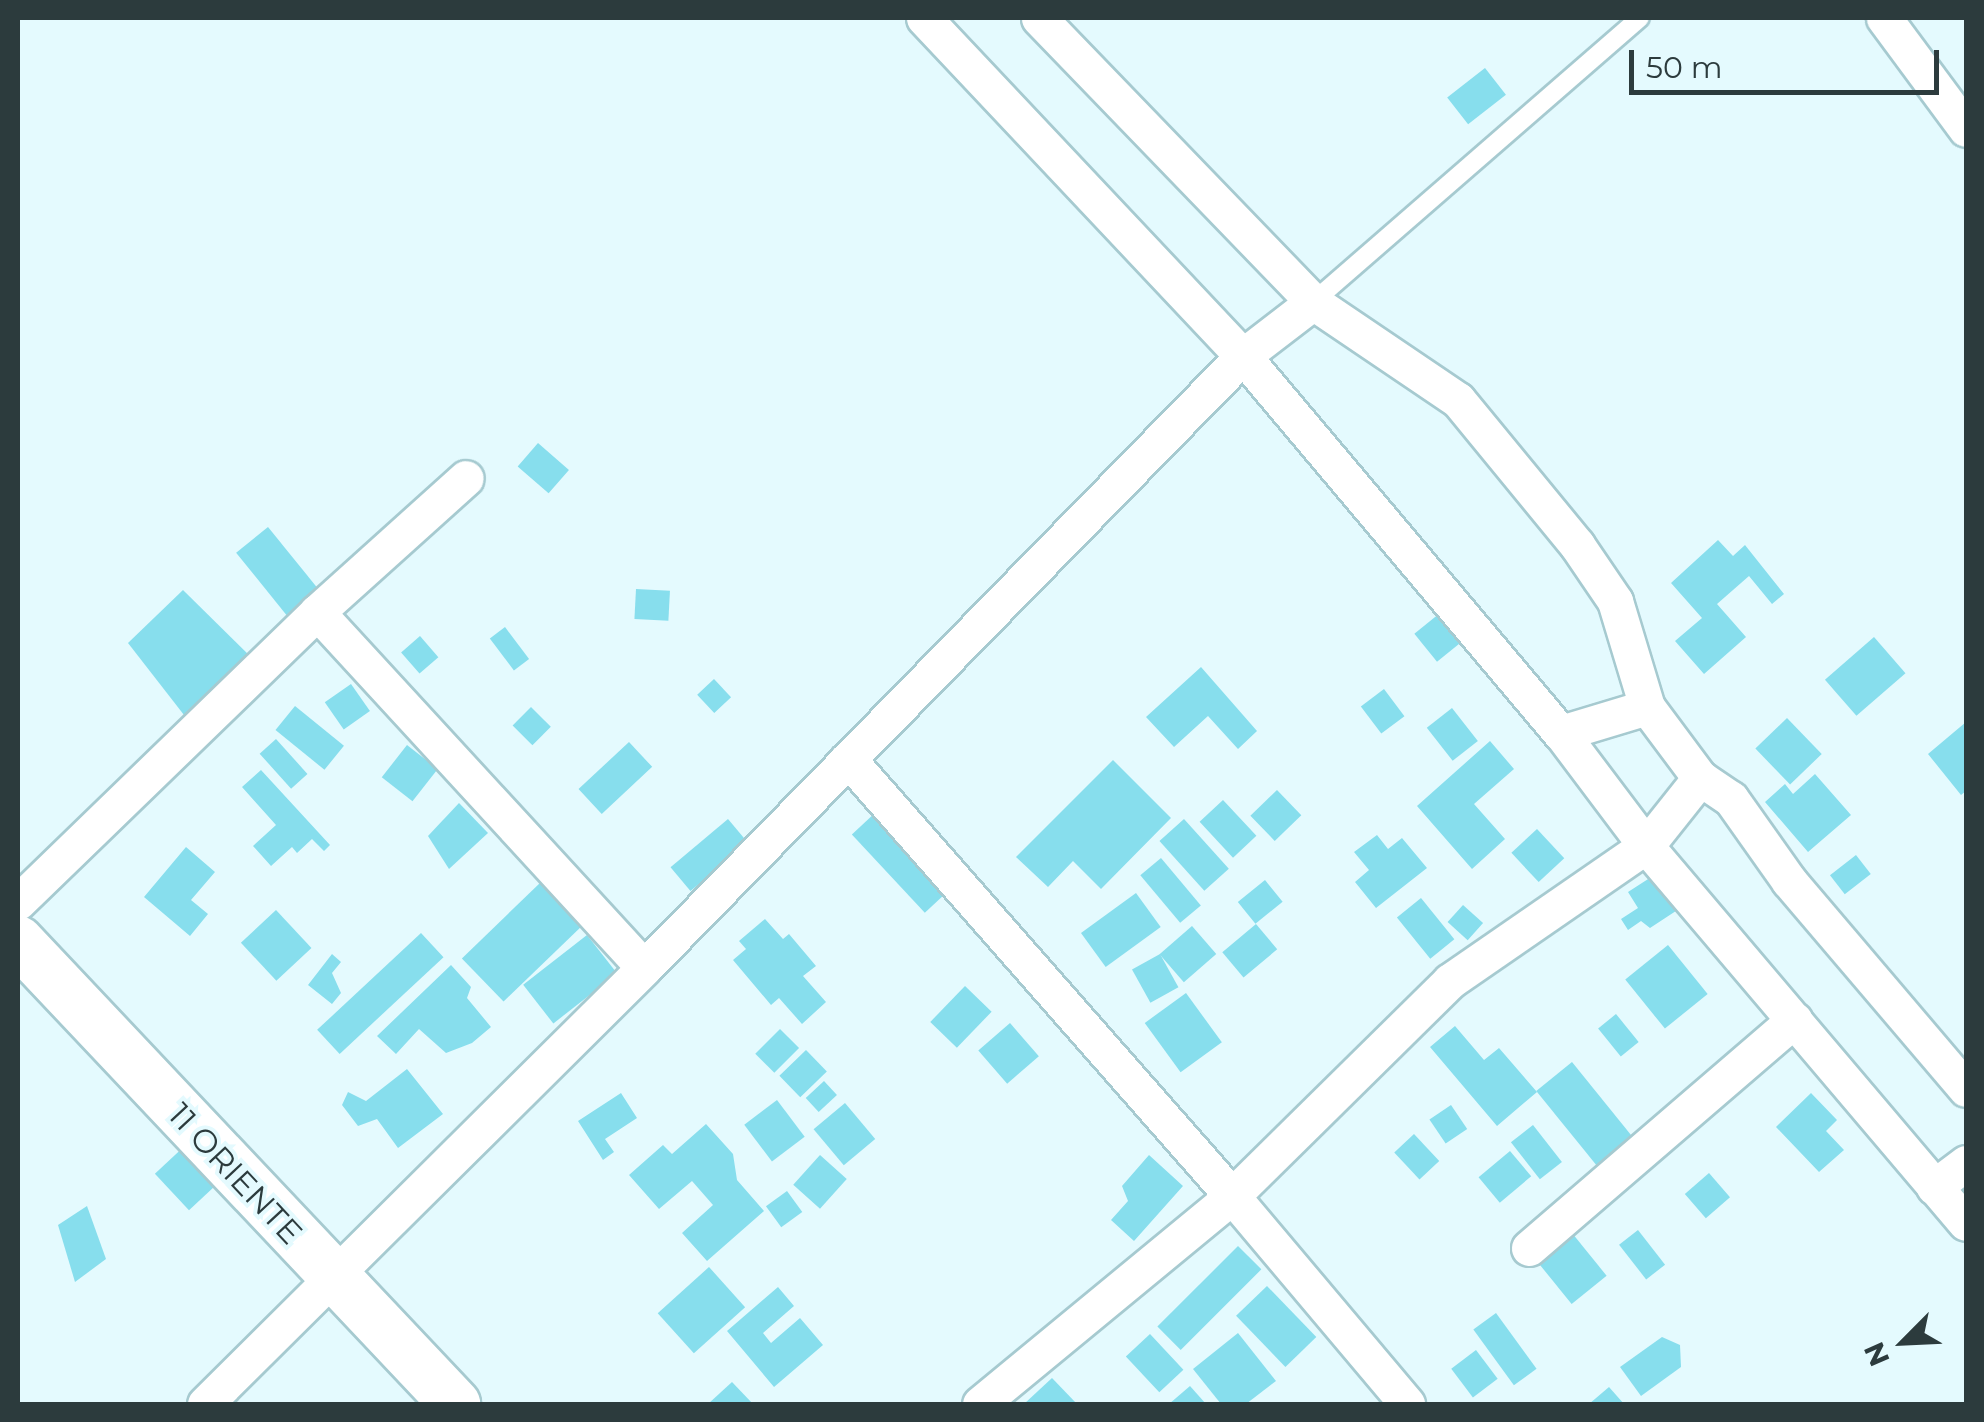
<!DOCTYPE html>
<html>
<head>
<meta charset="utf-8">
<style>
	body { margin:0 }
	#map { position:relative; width:1984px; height:1422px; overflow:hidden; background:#e4fafe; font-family:Montserrat,sans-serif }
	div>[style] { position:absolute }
	.building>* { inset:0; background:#87deed; transform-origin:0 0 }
	.roads { filter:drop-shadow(2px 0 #a6cad0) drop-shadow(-2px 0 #a6cad0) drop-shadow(0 2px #a6cad0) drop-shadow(0 -2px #a6cad0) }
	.lane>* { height:18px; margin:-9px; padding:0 9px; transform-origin:9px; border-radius:9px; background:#fff }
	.street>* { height:35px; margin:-17.5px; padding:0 17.5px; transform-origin:17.5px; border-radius:17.5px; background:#fff }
	.secondary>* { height:50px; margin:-25px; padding:0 25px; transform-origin:25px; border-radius:25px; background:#fff }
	span { translate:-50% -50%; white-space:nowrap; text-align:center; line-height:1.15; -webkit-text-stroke:8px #e4fafe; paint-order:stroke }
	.street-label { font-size:32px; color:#2c3b3d }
	.frame { position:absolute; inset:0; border:20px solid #2c3b3d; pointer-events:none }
	.north { position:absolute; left:1854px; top:1292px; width:100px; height:100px; -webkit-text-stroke:8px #e4fafe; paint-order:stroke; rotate:246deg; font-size:28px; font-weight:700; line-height:40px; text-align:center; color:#2c3b3d }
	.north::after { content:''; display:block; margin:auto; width:35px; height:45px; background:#2c3b3d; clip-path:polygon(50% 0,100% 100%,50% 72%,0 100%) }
	.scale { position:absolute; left:1629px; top:50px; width:310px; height:45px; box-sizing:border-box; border:5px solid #2c3b3d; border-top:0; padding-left:12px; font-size:30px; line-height:35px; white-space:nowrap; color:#2c3b3d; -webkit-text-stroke:8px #e4fafe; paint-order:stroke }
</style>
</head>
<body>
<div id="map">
	<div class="building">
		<div style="left:1485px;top:68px;width:34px;height:48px;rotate:52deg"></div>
		<div style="left:538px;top:443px;width:41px;height:31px;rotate:41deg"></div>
		<div style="left:268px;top:527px;width:86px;height:41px;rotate:51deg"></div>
		<div style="clip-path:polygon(1718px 540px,1733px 556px,1745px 545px,1784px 594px,1772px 604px,1749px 576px,1717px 604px,1746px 637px,1704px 674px,1675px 641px,1702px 618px,1671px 583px)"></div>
		<div style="left:636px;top:589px;width:34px;height:30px;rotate:3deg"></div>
		<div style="clip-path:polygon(183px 590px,257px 663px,191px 724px,128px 643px)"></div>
		<div style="left:1440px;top:613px;width:36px;height:33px;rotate:51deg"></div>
		<div style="left:505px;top:627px;width:40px;height:19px;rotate:53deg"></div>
		<div style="left:420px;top:636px;width:28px;height:25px;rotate:49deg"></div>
		<div style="left:1874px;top:637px;width:48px;height:65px;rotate:49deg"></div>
		<div style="clip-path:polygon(1201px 667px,1257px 731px,1238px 749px,1208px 716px,1174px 747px,1146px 717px)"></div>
		<div style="left:714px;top:679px;width:25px;height:23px;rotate:47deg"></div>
		<div style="left:351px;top:684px;width:33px;height:32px;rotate:55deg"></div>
		<div style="left:1384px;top:689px;width:34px;height:29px;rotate:53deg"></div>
		<div style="left:295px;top:706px;width:63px;height:31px;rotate:39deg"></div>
		<div style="left:531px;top:707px;width:28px;height:26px;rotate:45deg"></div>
		<div style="left:1452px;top:708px;width:42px;height:32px;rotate:52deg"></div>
		<div style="left:1787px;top:718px;width:50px;height:44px;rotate:46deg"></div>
		<div style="clip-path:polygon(1966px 722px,1966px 791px,1961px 795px,1928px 754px)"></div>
		<div style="left:276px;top:739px;width:47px;height:22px;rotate:48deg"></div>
		<div style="clip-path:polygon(1490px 741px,1514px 769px,1474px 804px,1505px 839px,1472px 869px,1417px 806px)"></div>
		<div style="left:629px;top:742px;width:34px;height:69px;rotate:47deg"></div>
		<div style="left:407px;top:745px;width:39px;height:41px;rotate:38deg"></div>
		<div style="clip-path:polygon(1113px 760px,1171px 818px,1101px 889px,1073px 861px,1048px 887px,1016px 857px)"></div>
		<div style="clip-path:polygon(261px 770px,330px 845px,324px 851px,312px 839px,297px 853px,292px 847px,271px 866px,253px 846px,276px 825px,242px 787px)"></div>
		<div style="clip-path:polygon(1815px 774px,1851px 815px,1808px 852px,1765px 802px,1785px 784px,1793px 794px)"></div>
		<div style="left:1277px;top:790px;width:35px;height:37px;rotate:46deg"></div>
		<div style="left:1223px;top:800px;width:49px;height:32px;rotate:47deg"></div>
		<div style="clip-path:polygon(459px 803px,488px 833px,449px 869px,428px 836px)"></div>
		<div style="left:876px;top:812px;width:107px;height:33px;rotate:47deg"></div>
		<div style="left:728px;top:819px;width:31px;height:75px;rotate:50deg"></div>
		<div style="left:1184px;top:819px;width:67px;height:33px;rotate:48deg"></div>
		<div style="left:1537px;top:829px;width:40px;height:35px;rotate:47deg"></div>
		<div style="clip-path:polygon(1377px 835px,1388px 849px,1402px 838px,1427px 868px,1376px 908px,1355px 882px,1369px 870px,1354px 852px)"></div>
		<div style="clip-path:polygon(186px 847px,215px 872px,191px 900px,208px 914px,190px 936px,144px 897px)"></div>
		<div style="left:1856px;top:855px;width:24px;height:33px;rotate:52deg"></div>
		<div style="left:1161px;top:858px;width:62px;height:27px;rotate:50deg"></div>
		<div style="clip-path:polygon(1659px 872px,1682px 907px,1650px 928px,1641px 921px,1628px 930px,1621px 919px,1638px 908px,1628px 892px)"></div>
		<div style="left:1265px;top:880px;width:28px;height:35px;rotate:51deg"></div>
		<div style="left:541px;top:882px;width:60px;height:110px;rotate:46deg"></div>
		<div style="left:1136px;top:893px;width:42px;height:68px;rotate:54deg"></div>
		<div style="left:1421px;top:898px;width:53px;height:31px;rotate:51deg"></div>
		<div style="left:1463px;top:905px;width:27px;height:23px;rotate:42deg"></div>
		<div style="left:276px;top:910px;width:52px;height:48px;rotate:47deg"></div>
		<div style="clip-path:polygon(765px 919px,783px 939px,789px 934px,816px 966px,803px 976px,826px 1002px,802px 1024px,779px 998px,771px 1005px,733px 960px,746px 949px,739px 941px)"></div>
		<div style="left:1256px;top:924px;width:33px;height:44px;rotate:50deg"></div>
		<div style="left:1192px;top:926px;width:37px;height:43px;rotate:49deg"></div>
		<div style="left:421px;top:933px;width:33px;height:142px;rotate:47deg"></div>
		<div style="left:587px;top:935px;width:49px;height:81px;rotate:52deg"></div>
		<div style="left:1668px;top:945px;width:63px;height:55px;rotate:51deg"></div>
		<div style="clip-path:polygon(332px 954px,341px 962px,332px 973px,341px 993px,332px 1004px,308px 985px)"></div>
		<div style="left:1160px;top:954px;width:38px;height:32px;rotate:61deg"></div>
		<div style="clip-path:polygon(451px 965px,471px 987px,467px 998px,491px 1027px,472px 1043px,446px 1053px,419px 1029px,396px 1054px,377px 1036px)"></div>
		<div style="left:965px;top:986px;width:37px;height:50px;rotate:44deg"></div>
		<div style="left:1186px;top:993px;width:61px;height:51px;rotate:54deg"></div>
		<div style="left:1616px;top:1014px;width:36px;height:23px;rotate:51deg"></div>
		<div style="left:1010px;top:1023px;width:44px;height:42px;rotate:49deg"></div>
		<div style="clip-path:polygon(1455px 1026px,1484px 1060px,1499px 1048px,1537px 1092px,1497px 1126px,1430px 1047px)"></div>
		<div style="left:780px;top:1029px;width:27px;height:35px;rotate:45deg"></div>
		<div style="left:806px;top:1050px;width:30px;height:37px;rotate:46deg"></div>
		<div style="left:1572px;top:1062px;width:97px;height:46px;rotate:51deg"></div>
		<div style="clip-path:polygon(407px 1069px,443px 1114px,398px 1148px,377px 1119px,358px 1126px,342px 1105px,348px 1092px,366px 1101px)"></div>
		<div style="left:824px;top:1081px;width:19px;height:25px;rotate:47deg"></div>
		<div style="clip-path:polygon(621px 1093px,637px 1118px,605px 1139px,614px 1152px,603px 1160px,578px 1121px)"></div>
		<div style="clip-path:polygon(1811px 1093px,1837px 1120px,1826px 1131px,1844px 1150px,1819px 1172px,1776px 1127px)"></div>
		<div style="left:777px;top:1100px;width:46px;height:41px;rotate:53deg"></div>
		<div style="left:845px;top:1103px;width:47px;height:41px;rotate:50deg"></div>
		<div style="left:1451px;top:1105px;width:29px;height:26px;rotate:56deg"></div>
		<div style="clip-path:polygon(706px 1124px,733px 1154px,737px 1180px,764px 1211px,707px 1261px,682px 1233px,713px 1205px,692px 1181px,659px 1209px,629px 1175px,663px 1145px,672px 1154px)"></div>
		<div style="left:1533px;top:1125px;width:47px;height:28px;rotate:52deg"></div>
		<div style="left:1414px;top:1134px;width:37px;height:27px;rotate:47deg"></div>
		<div style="left:190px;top:1141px;width:50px;height:48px;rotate:47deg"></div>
		<div style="left:1510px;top:1151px;width:33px;height:41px;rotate:50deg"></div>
		<div style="left:820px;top:1155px;width:36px;height:40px;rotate:42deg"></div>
		<div style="clip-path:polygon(1149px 1155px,1183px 1186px,1134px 1241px,1111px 1220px,1128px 1201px,1122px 1186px)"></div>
		<div style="left:1709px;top:1173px;width:32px;height:32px;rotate:49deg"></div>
		<div style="left:787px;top:1191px;width:26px;height:26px;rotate:54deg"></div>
		<div style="clip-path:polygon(87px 1206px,106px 1259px,75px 1282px,58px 1225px)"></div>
		<div style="left:1638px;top:1230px;width:44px;height:24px;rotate:52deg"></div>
		<div style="left:1572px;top:1233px;width:55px;height:45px;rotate:51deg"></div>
		<div style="left:1238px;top:1246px;width:33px;height:114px;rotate:45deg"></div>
		<div style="left:709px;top:1267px;width:54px;height:69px;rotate:48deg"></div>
		<div style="left:1267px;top:1286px;width:71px;height:43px;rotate:46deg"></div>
		<div style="clip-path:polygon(778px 1287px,794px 1306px,763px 1333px,771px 1343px,800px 1318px,823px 1345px,774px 1387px,727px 1331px)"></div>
		<div style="left:1496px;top:1313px;width:69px;height:28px;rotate:54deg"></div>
		<div style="clip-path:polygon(1238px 1333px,1276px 1381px,1246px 1404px,1221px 1404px,1193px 1369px)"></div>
		<div style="left:1150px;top:1334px;width:49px;height:33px;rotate:47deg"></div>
		<div style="clip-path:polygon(1662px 1337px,1680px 1345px,1681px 1367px,1641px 1396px,1620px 1367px)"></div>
		<div style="left:1476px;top:1350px;width:36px;height:31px;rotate:53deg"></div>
		<div style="clip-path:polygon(1052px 1378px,1077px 1404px,1024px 1404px)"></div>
		<div style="clip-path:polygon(732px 1382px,753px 1404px,708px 1404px)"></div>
		<div style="clip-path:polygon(1190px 1386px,1206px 1404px,1169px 1404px)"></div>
		<div style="clip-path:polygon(1609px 1387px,1624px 1404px,1589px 1404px)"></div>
	</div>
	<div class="roads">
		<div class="lane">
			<div style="left:1313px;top:302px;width:433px;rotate:-41deg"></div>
		</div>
		<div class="street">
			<div style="left:924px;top:18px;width:465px;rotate:46.7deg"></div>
			<div style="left:1243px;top:356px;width:493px;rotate:49.9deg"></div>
			<div style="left:1561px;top:733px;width:141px;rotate:53deg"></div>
			<div style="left:1646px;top:846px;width:494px;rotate:49.7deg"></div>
			<div style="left:1039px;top:18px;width:395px;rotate:46deg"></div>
			<div style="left:1884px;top:18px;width:138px;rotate:53.5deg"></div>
			<div style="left:317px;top:612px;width:483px;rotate:47.4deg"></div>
			<div style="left:1561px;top:733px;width:90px;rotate:-16.8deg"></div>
			<div style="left:848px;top:759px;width:582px;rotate:48.69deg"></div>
			<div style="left:1232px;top:1196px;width:272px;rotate:49.9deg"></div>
			<div style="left:18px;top:902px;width:417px;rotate:-44.1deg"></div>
			<div style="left:317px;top:612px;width:200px;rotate:-42deg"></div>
			<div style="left:1934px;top:1187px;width:40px;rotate:-37deg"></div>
			<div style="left:1529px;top:1248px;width:350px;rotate:-40.7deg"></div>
			<div style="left:205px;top:1404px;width:619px;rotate:-44.8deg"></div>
			<div style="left:644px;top:968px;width:856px;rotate:-45.62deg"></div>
			<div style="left:1243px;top:356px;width:88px;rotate:-37.6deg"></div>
			<div style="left:1313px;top:302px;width:175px;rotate:34.1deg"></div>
			<div style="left:1458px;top:400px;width:188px;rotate:50.6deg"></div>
			<div style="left:1577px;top:545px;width:68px;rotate:55.8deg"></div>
			<div style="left:1615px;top:601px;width:111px;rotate:73.2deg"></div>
			<div style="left:1647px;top:707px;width:89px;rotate:53.3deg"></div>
			<div style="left:1700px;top:778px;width:37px;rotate:34deg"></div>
			<div style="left:1731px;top:799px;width:100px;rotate:54.7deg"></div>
			<div style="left:1789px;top:881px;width:273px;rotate:49.6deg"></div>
			<div style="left:980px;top:1404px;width:327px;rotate:-39.5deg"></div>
			<div style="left:1232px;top:1196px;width:306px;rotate:-44.6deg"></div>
			<div style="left:1450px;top:981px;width:238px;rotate:-34.6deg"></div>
			<div style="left:1646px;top:846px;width:87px;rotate:-51.5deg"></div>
		</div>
		<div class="secondary">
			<div style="left:18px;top:941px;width:637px;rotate:46.65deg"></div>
		</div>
	</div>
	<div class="street-label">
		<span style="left:235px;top:1174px;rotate:47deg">11 ORIENTE</span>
	</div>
	<div class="frame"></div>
	<div class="north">N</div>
	<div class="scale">50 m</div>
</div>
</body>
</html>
